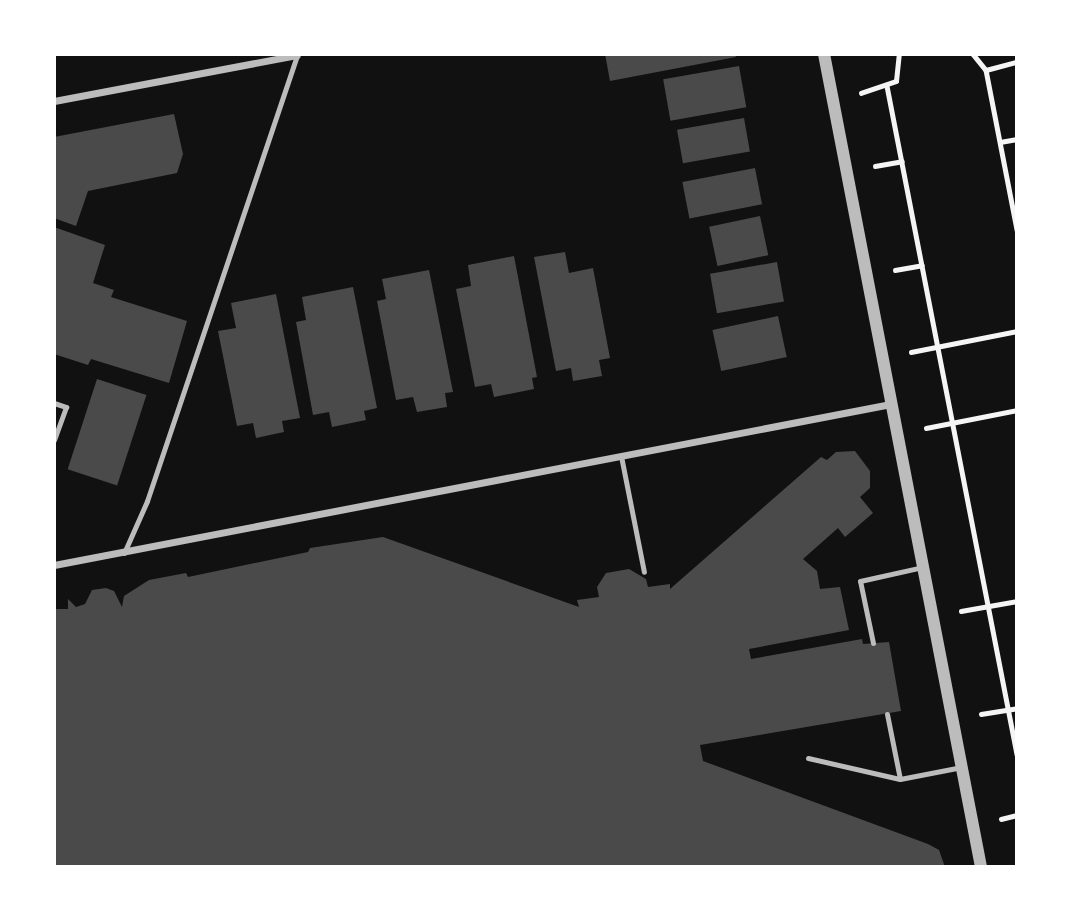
<!DOCTYPE html>
<html>
<head>
<meta charset="utf-8">
<style>
	body { margin:0 }
	#map { position:relative; width:1071px; height:921px; overflow:hidden; background:#111; font-family:Poppins,sans-serif }
	div>[style] { position:absolute }
	.building>* { inset:0; background:#4a4a4a; transform-origin:0 0 }
	.path>* { height:4.5px; margin:-2.25px; padding:0 2.25px; transform-origin:2.25px; border-radius:2.25px; background:#f5f5f5 }
	.service>* { height:5px; margin:-2.5px; padding:0 2.5px; transform-origin:2.5px; border-radius:2.5px; background:#bcbcbc }
	.minor>* { height:7px; margin:-3.5px; padding:0 3.5px; transform-origin:3.5px; border-radius:3.5px; background:#bcbcbc }
	.tertiary>* { height:12px; margin:-6px; padding:0 6px; transform-origin:6px; border-radius:6px; background:#bcbcbc }
	span { translate:-50% -50%; white-space:nowrap; text-align:center; line-height:1.15; -webkit-text-stroke:7px #fff; paint-order:stroke }
	.frame { position:absolute; inset:0; border:56px solid #fff; pointer-events:none }
</style>
</head>
<body>
<div id="map">
	<div class="building">
		<div style="clip-path:polygon(605px 54px,735px 54px,736px 57px,610px 81px)"></div>
		<div style="left:739px;top:66px;width:42px;height:77px;rotate:80deg"></div>
		<div style="clip-path:polygon(174px 114px,183px 154px,177px 173px,88px 191px,76px 226px,54px 218px,54px 137px)"></div>
		<div style="left:744px;top:118px;width:34px;height:68px;rotate:80deg"></div>
		<div style="left:755px;top:168px;width:37px;height:74px;rotate:79deg"></div>
		<div style="left:760px;top:216px;width:40px;height:52px;rotate:78deg"></div>
		<div style="clip-path:polygon(54px 227px,105px 245px,93px 283px,114px 290px,111px 297px,187px 321px,169px 383px,91px 359px,88px 365px,54px 354px)"></div>
		<div style="clip-path:polygon(565px 252px,569px 273px,593px 268px,610px 358px,599px 360px,602px 376px,573px 381px,571px 368px,556px 371px,534px 257px)"></div>
		<div style="clip-path:polygon(514px 256px,537px 377px,532px 378px,534px 389px,494px 397px,491px 384px,475px 387px,456px 289px,471px 286px,468px 265px)"></div>
		<div style="left:777px;top:262px;width:40px;height:68px;rotate:80deg"></div>
		<div style="clip-path:polygon(429px 270px,453px 392px,445px 393px,447px 407px,417px 412px,413px 397px,396px 400px,377px 301px,386px 299px,382px 279px)"></div>
		<div style="clip-path:polygon(353px 287px,377px 408px,364px 411px,366px 420px,332px 427px,329px 412px,313px 415px,296px 322px,306px 320px,302px 297px)"></div>
		<div style="clip-path:polygon(276px 294px,300px 418px,282px 421px,284px 432px,256px 438px,253px 423px,237px 426px,218px 331px,236px 328px,231px 303px)"></div>
		<div style="left:778px;top:316px;width:42px;height:67px;rotate:78deg"></div>
		<div style="left:97px;top:379px;width:52px;height:95px;rotate:18deg"></div>
		<div style="clip-path:polygon(855px 451px,870px 471px,870px 488px,860px 497px,873px 513px,845px 537px,838px 528px,803px 559px,817px 571px,820px 589px,840px 587px,849px 630px,749px 649px,751px 659px,862px 639px,863px 644px,889px 642px,901px 711px,700px 745px,703px 761px,928px 844px,939px 850px,945px 867px,54px 867px,54px 609px,68px 609px,68px 599px,76px 607px,85px 604px,92px 590px,106px 588px,114px 591px,122px 607px,124px 596px,149px 580px,186px 573px,188px 577px,308px 552px,310px 548px,383px 537px,579px 607px,577px 600px,599px 597px,597px 587px,606px 573px,629px 569px,646px 579px,648px 587px,670px 584px,670px 589px,821px 457px,827px 460px,836px 452px)"></div>
	</div>
	<div class="path">
		<div style="left:973px;top:54px;width:21px;rotate:51deg"></div>
		<div style="left:986px;top:70px;width:30px;rotate:-15deg"></div>
		<div style="left:986px;top:70px;width:163px;rotate:79deg"></div>
		<div style="left:887px;top:86px;width:681px;rotate:78.99deg"></div>
		<div style="left:861px;top:93px;width:37px;rotate:-19deg"></div>
		<div style="left:896px;top:81px;width:27px;rotate:-84deg"></div>
		<div style="left:1000px;top:142px;width:17px;rotate:-10deg"></div>
		<div style="left:875px;top:166px;width:27px;rotate:-10deg"></div>
		<div style="left:895px;top:270px;width:27px;rotate:-10deg"></div>
		<div style="left:911px;top:352px;width:108px;rotate:-11.2deg"></div>
		<div style="left:926px;top:428px;width:93px;rotate:-11.2deg"></div>
		<div style="left:961px;top:611px;width:57px;rotate:-10.1deg"></div>
		<div style="left:981px;top:714px;width:36px;rotate:-9deg"></div>
		<div style="left:1001px;top:819px;width:16px;rotate:-14deg"></div>
	</div>
	<div class="service">
		<div style="left:54px;top:403px;width:13px;rotate:18deg"></div>
		<div style="left:66px;top:407px;width:35px;rotate:110deg"></div>
		<div style="left:621px;top:456px;width:118px;rotate:78.8deg"></div>
		<div style="left:124px;top:553px;width:57px;rotate:-66.1deg"></div>
		<div style="left:147px;top:501px;width:471px;rotate:-71.4deg"></div>
		<div style="left:873px;top:643px;width:63px;rotate:-101.8deg"></div>
		<div style="left:860px;top:581px;width:65px;rotate:-12.5deg"></div>
		<div style="left:887px;top:714px;width:66px;rotate:78.7deg"></div>
		<div style="left:900px;top:779px;width:63px;rotate:-11deg"></div>
		<div style="left:808px;top:758px;width:94px;rotate:12.9deg"></div>
	</div>
	<div class="minor">
		<div style="left:54px;top:101px;width:247px;rotate:-10.7deg"></div>
		<div style="left:54px;top:565px;width:852px;rotate:-10.89deg"></div>
	</div>
	<div class="tertiary">
		<div style="left:824px;top:54px;width:828px;rotate:79.07deg"></div>
	</div>
	<div class="frame"></div>
</div>
</body>
</html>
